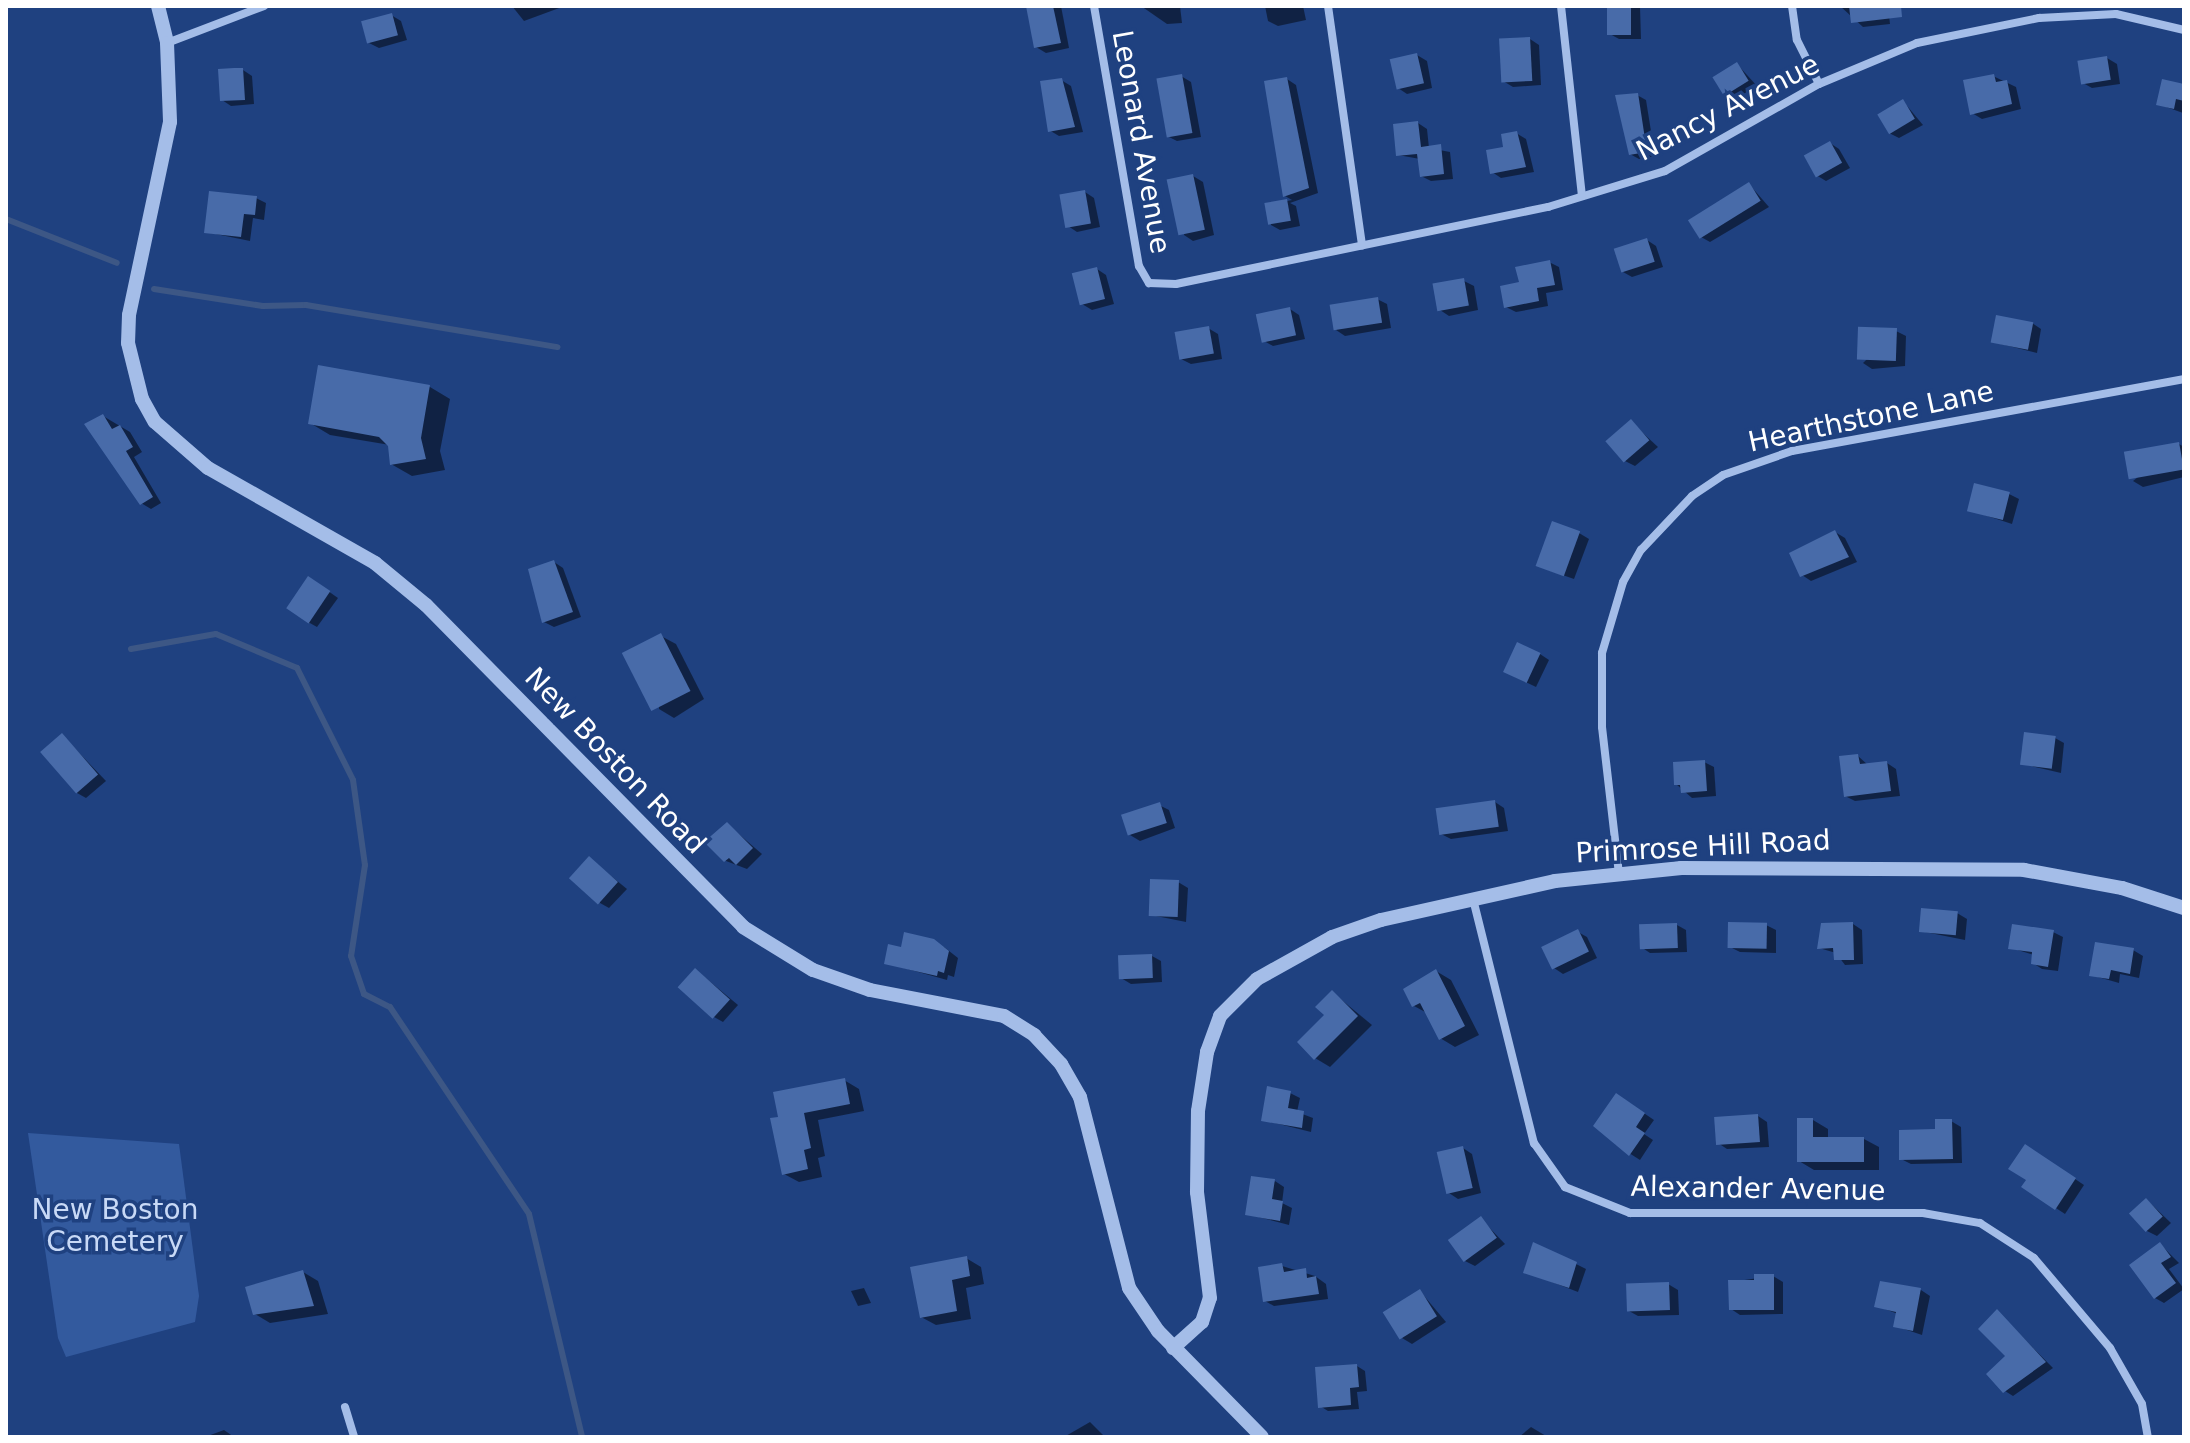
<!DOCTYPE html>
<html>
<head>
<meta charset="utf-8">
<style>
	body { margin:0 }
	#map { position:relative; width:2190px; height:1443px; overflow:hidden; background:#1f4180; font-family:"DejaVu Sans",sans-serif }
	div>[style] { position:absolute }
	.green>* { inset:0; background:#335a9e }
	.shadow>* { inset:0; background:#0007 }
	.stream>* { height:6px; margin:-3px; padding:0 3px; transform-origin:3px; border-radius:3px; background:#3d5785 }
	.building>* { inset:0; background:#486ba9; transform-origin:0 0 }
	.minor>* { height:8px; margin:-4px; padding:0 4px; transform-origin:4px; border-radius:4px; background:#a4bde8 }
	.tertiary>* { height:14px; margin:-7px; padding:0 7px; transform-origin:7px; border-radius:7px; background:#a4bde8 }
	span { translate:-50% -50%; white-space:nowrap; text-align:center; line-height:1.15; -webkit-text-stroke:7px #1f4180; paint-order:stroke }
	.street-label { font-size:28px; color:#fff }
	.park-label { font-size:28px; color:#c8d9f6 }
	.frame { position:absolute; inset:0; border:8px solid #fff; pointer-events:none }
</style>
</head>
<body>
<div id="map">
	<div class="green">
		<div style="clip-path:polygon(28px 1133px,179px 1144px,199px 1296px,195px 1322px,66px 1357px,58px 1338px)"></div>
	</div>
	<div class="shadow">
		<div style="clip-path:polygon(512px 6px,562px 6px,562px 7px,524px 21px)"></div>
		<div style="clip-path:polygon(1028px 6px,1061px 6px,1069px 48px,1046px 53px,1036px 47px)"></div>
		<div style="clip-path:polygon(1141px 6px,1180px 6px,1182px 23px,1167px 24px)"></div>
		<div style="clip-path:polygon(1265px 6px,1303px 6px,1306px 20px,1278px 26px,1268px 21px)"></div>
		<div style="clip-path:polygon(1609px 6px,1640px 6px,1641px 39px,1619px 39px,1610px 34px)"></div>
		<div style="clip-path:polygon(1840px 6px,1888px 6px,1890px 24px,1863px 27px)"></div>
		<div style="clip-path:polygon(391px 15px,401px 21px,407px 40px,379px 48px,369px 43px)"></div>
		<div style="clip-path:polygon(1530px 39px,1539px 45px,1541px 85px,1513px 87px,1503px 81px)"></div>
		<div style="clip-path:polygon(1417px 55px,1427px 61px,1432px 88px,1407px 94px,1398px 88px)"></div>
		<div style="clip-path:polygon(2107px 58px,2117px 64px,2120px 84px,2092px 88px,2083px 83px)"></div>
		<div style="clip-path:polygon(1737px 64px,1757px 86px,1735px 99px,1725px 94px)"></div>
		<div style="clip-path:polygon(243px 70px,252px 76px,254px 104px,231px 106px,222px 100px)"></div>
		<div style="clip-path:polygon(1181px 76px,1191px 82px,1201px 137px,1177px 141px,1167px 136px)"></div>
		<div style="clip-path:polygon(1993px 76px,2016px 87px,2021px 109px,1982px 119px,1972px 113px)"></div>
		<div style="clip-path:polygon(1287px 79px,1296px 85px,1318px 193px,1290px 203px,1296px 206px,1300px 226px,1280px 230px,1271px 225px,1267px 205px,1292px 200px,1285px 196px)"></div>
		<div style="clip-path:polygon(2184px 79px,2183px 113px,2158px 104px,2181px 85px)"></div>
		<div style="clip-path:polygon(1061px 80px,1071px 86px,1083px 132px,1059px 136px,1049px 130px)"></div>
		<div style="clip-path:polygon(1637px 95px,1646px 100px,1655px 156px,1639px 159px,1630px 154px)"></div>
		<div style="clip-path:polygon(1903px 101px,1923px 125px,1899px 138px,1889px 133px)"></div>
		<div style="clip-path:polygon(1418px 123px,1427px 129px,1429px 148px,1450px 152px,1453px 179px,1431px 181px,1421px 176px,1420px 159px,1398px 155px)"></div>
		<div style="clip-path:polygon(1516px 133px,1526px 139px,1534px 172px,1501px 178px,1492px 172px)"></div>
		<div style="clip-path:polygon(1830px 143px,1839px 149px,1850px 168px,1826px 181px,1816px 175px)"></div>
		<div style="clip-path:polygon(1193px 176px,1203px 182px,1214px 235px,1193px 241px,1184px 235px)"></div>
		<div style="clip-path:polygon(1749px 184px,1769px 207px,1710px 242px,1701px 237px)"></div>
		<div style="clip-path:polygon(1085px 192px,1094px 198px,1100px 227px,1077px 232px,1068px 226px)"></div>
		<div style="clip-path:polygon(256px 198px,266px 203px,264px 220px,253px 218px,250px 241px,206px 232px)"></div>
		<div style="clip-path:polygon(1647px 240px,1656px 246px,1663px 267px,1632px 277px,1623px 272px)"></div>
		<div style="clip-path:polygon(1549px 262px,1559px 267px,1563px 290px,1546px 293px,1548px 306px,1516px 312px,1506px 307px,1521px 284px)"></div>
		<div style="clip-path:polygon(1097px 269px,1106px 275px,1114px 304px,1092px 310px,1082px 304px)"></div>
		<div style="clip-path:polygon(1464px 281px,1474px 286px,1478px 310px,1449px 316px,1440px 310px)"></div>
		<div style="clip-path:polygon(1377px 299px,1387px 304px,1391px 328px,1345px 336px,1336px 330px)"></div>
		<div style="clip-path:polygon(1290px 309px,1299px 315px,1305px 339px,1273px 346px,1264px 341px)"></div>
		<div style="clip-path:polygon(2032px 323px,2041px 329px,2037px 353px,1993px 342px)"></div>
		<div style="clip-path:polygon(1208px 328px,1218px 334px,1222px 359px,1191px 364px,1181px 359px)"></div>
		<div style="clip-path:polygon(1896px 331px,1906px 336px,1905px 366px,1872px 369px,1863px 363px)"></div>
		<div style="clip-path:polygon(319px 367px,430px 387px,450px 399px,440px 451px,445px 470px,412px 476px,391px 464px,390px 445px,330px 435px,310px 423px)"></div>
		<div style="clip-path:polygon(103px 416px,130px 432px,142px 452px,134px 457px,161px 503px,151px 509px,141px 503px)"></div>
		<div style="clip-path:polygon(1631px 422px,1658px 447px,1635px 466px,1625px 461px)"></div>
		<div style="clip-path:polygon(2179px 444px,2184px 447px,2184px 477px,2143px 487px,2133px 481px)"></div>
		<div style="clip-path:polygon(2009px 494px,2019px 499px,2012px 524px,1969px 510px)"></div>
		<div style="clip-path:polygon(1835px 532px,1845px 538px,1857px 562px,1811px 581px,1802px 575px)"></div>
		<div style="clip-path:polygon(1579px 533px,1589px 539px,1574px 579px,1548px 570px)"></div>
		<div style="clip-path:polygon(554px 562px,563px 568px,581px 617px,554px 627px,544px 622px)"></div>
		<div style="clip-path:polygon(318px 584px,338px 598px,317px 627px,308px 622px)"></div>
		<div style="clip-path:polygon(661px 636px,676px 644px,704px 699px,674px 718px,659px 709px)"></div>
		<div style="clip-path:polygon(1540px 654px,1549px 660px,1536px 687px,1515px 677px)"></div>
		<div style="clip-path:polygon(62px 735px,106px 781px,86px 798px,77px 793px)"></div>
		<div style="clip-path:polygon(2055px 738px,2064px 743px,2061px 773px,2023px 764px)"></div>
		<div style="clip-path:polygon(1858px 756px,1868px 765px,1887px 763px,1896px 769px,1900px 796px,1855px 801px,1845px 796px)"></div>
		<div style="clip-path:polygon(1704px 762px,1714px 767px,1716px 796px,1692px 798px,1676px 784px)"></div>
		<div style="clip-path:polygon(1495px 802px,1504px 808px,1508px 831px,1451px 839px,1441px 834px)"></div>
		<div style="clip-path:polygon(1159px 805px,1169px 810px,1175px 828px,1140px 841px,1130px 835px)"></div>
		<div style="clip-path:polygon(727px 824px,762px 854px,747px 869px,726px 861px,707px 842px)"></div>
		<div style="clip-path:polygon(589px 858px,627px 889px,609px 908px,600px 903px)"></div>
		<div style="clip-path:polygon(1178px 882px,1188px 888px,1186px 922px,1151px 915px)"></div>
		<div style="clip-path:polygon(1957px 913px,1967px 919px,1965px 940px,1920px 931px)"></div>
		<div style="clip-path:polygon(1853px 924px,1862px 930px,1863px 964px,1845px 965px,1836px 953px,1819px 948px)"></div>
		<div style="clip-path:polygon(1677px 925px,1686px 930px,1687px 952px,1650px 953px,1641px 947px)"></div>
		<div style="clip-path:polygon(1766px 925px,1776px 930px,1776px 953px,1740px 952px,1730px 947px)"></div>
		<div style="clip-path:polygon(1578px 932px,1587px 937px,1597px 958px,1563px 974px,1554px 968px)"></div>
		<div style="clip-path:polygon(2053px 932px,2063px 937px,2058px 971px,2042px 969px,2033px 963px,2034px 955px,2011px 948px)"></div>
		<div style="clip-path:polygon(944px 947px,958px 958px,954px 977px,948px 975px,947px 980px,886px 963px,902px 950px)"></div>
		<div style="clip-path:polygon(2133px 950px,2143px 956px,2139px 978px,2120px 974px,2119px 983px,2091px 975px)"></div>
		<div style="clip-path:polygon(1152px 956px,1161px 961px,1162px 982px,1131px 984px,1121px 978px)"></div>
		<div style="clip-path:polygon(696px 970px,738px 1005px,723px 1022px,714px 1017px)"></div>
		<div style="clip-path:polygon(1436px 971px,1451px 980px,1479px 1035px,1455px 1047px,1440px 1038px,1427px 1013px,1414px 1006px)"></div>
		<div style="clip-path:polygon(1332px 992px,1372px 1025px,1330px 1067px,1315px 1058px)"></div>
		<div style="clip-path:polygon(844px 1080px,859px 1089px,864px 1111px,818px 1120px,825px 1156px,818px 1158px,822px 1177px,799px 1182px,784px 1174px,781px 1118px)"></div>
		<div style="clip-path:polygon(1290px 1093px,1300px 1098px,1297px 1112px,1313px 1118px,1311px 1132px,1263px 1120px)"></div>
		<div style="clip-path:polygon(1626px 1101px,1654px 1120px,1644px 1134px,1653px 1140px,1640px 1160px,1615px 1144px)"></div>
		<div style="clip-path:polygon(1758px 1116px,1767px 1122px,1769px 1147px,1727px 1149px,1718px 1143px)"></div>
		<div style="clip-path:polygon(1813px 1120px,1828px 1129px,1828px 1139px,1864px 1139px,1879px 1147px,1879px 1170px,1814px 1170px,1799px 1161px)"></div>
		<div style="clip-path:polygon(1951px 1121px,1961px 1127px,1962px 1163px,1911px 1164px,1901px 1159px)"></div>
		<div style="clip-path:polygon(1463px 1148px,1472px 1154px,1481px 1193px,1458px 1199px,1449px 1193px)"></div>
		<div style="clip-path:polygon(2035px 1152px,2084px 1185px,2065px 1214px,2024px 1187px)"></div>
		<div style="clip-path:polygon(1275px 1181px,1284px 1187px,1282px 1203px,1292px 1208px,1289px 1225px,1247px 1214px)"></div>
		<div style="clip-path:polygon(2147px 1200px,2171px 1223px,2157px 1236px,2147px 1231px)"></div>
		<div style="clip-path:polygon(1481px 1219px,1505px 1244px,1475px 1266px,1465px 1261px)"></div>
		<div style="clip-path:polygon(2160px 1244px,2179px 1263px,2169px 1269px,2184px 1289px,2164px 1303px,2155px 1298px)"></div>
		<div style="clip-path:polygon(966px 1258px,981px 1267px,984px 1284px,966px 1288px,971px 1319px,936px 1325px,921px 1317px)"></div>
		<div style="clip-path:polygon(1576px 1264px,1586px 1269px,1578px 1292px,1526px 1272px)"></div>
		<div style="clip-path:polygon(1282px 1266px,1315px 1276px,1326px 1284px,1328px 1299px,1274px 1306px,1265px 1301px)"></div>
		<div style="clip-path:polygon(303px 1272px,318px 1281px,328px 1314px,270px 1323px,255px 1314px)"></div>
		<div style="clip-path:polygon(1773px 1276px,1783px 1282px,1783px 1314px,1740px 1315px,1731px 1309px,1730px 1282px)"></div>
		<div style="clip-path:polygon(1668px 1284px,1678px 1290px,1679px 1315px,1638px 1316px,1629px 1311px)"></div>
		<div style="clip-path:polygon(864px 1288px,871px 1303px,858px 1306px,851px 1291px)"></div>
		<div style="clip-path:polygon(1921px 1290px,1930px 1296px,1922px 1335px,1895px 1326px,1898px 1314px,1877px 1306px)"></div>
		<div style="clip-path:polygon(1420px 1291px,1446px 1322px,1412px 1344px,1402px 1338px)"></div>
		<div style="clip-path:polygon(1997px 1311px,2053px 1368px,2013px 1396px,2005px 1391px,2008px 1355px)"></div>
		<div style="clip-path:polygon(1357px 1366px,1365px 1371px,1367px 1391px,1357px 1392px,1359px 1409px,1328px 1411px,1320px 1406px)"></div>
		<div style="clip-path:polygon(1090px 1422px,1105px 1437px,1064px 1437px)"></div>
		<div style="clip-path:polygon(1531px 1427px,1546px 1436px,1547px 1437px,1519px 1437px)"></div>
		<div style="clip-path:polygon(224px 1430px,234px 1437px,205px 1437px)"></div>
	</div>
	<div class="stream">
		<div style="left:6px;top:219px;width:119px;rotate:21.6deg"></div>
		<div style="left:154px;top:289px;width:110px;rotate:8.9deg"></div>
		<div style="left:263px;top:306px;width:43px;rotate:-1.3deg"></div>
		<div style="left:306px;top:305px;width:255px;rotate:9.5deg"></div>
		<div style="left:131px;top:649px;width:86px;rotate:-10deg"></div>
		<div style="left:216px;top:634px;width:88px;rotate:22.8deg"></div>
		<div style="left:297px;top:668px;width:125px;rotate:63.4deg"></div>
		<div style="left:353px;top:780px;width:86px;rotate:82deg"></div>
		<div style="left:365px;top:865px;width:92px;rotate:98.7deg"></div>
		<div style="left:351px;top:956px;width:40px;rotate:71.1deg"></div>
		<div style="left:364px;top:994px;width:29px;rotate:27deg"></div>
		<div style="left:390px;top:1007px;width:249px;rotate:56.1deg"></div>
		<div style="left:529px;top:1214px;width:229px;rotate:76.6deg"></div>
	</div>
	<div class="building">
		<div style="clip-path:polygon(1026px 6px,1053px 6px,1061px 43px,1034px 48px)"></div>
		<div style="left:1607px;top:6px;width:24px;height:29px"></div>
		<div style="clip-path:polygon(1849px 6px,1901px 6px,1902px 17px,1851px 23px)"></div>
		<div style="left:392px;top:13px;width:23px;height:32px;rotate:75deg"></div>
		<div style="left:1530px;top:37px;width:44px;height:31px;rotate:87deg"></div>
		<div style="left:1417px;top:53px;width:31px;height:28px;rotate:77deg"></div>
		<div style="left:2107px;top:56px;width:24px;height:30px;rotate:81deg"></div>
		<div style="left:1737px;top:62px;width:22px;height:29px;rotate:58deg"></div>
		<div style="clip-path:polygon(234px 68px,243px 68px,245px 100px,220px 101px,218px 69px)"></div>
		<div style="left:1182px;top:74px;width:60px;height:26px;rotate:80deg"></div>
		<div style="clip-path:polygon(1994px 74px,1996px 82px,2007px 80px,2012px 104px,1970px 115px,1963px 80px)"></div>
		<div style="clip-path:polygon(1287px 77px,1309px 188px,1283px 197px,1264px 81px)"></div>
		<div style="clip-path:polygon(1062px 78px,1075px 127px,1048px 132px,1040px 81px)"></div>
		<div style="clip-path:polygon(2162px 79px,2184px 84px,2184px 101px,2176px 99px,2174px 109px,2156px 105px)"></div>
		<div style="clip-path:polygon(1638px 93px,1647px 152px,1629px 155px,1615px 95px)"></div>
		<div style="left:1903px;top:99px;width:23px;height:30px;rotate:59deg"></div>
		<div style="clip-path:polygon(1418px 121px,1421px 147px,1441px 144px,1444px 174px,1420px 177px,1417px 154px,1396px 156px,1393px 124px)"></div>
		<div style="clip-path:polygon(1517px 131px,1526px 167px,1490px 174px,1486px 150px,1503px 147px,1501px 134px)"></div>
		<div style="left:1830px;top:141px;width:25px;height:30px;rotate:61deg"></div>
		<div style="left:1193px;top:174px;width:57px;height:27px;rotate:78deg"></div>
		<div style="left:1749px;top:182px;width:22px;height:72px;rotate:58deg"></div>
		<div style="left:1085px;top:190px;width:34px;height:26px;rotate:80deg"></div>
		<div style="clip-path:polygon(209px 191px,257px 196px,255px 215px,244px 214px,241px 237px,204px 233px)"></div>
		<div style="left:1287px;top:199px;width:22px;height:23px;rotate:80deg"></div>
		<div style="left:1647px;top:238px;width:25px;height:35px;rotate:72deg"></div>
		<div style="clip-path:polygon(1550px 260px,1555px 285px,1537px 288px,1539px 301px,1504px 308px,1500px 286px,1519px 282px,1515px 267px)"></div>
		<div style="left:1097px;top:267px;width:33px;height:26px;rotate:76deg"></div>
		<div style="left:1464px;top:278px;width:28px;height:32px;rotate:80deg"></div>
		<div style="left:1378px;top:297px;width:26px;height:49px;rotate:81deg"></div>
		<div style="left:1290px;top:307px;width:29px;height:35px;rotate:78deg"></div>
		<div style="left:1996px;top:315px;width:38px;height:28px;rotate:11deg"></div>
		<div style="left:1209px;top:326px;width:28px;height:35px;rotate:80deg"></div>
		<div style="left:1897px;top:328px;width:33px;height:39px;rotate:92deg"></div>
		<div style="clip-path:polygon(318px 365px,430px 385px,421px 438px,426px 459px,390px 465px,388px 446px,379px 437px,308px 424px)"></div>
		<div style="clip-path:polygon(103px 414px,112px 429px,120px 425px,133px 447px,126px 451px,153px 497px,140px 505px,84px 424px)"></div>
		<div style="left:1631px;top:419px;width:28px;height:34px;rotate:49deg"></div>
		<div style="left:2179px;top:442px;width:28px;height:56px;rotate:80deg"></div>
		<div style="left:1974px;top:483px;width:37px;height:29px;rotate:14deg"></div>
		<div style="left:1552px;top:521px;width:30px;height:48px;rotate:20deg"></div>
		<div style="clip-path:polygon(1835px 530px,1849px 557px,1800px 577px,1789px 553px)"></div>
		<div style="clip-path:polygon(554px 560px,573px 612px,542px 623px,528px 569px)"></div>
		<div style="left:308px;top:576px;width:27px;height:39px;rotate:34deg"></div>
		<div style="left:661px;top:633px;width:65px;height:44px;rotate:63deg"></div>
		<div style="left:1517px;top:642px;width:26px;height:33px;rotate:25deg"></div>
		<div style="left:2024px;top:732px;width:32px;height:33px;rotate:7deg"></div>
		<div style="left:62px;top:733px;width:55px;height:29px;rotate:49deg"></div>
		<div style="clip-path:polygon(1858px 754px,1860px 764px,1887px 761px,1891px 791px,1844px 797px,1839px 756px)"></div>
		<div style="clip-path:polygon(1705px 760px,1707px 791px,1681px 793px,1680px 785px,1674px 785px,1673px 762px)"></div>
		<div style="left:1495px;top:800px;width:27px;height:60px;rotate:82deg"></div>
		<div style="left:1160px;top:802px;width:22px;height:41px;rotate:72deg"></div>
		<div style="clip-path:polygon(727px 822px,753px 848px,736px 865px,729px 858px,724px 862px,704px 842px)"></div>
		<div style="left:589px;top:856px;width:39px;height:30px;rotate:42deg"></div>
		<div style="left:1150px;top:879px;width:29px;height:37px;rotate:2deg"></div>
		<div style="left:1921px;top:908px;width:37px;height:24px;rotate:5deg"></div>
		<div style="left:1728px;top:922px;width:39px;height:26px;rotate:1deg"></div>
		<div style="clip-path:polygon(1853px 922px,1854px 960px,1834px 960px,1833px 948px,1817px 949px,1821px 923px)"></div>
		<div style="left:1677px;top:923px;width:25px;height:38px;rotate:88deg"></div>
		<div style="clip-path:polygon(2012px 924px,2054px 930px,2048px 967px,2031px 964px,2032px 952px,2008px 949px)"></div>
		<div style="left:1578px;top:929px;width:25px;height:41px;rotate:64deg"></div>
		<div style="clip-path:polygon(904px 932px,934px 939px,949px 951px,944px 973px,938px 971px,937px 976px,884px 964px,888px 944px,901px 947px)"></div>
		<div style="clip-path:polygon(2095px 942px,2134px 948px,2130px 974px,2111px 970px,2109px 979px,2089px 976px)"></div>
		<div style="left:1152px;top:954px;width:24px;height:34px;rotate:88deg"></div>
		<div style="left:695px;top:968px;width:47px;height:26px;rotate:42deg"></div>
		<div style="clip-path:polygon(1436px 969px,1465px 1026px,1439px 1040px,1420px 1003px,1412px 1007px,1403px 989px)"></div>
		<div style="clip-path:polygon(1332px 990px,1358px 1016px,1314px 1060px,1297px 1042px,1324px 1015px,1315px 1007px)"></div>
		<div style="clip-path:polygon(845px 1078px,850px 1104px,804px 1113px,811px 1148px,804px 1150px,808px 1169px,782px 1175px,770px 1118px,778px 1117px,773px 1092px)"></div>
		<div style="clip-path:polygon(1267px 1086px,1291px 1091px,1288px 1108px,1304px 1111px,1302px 1128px,1261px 1121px)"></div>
		<div style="clip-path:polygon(1616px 1093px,1645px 1113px,1636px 1127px,1645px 1133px,1629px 1156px,1593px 1126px)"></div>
		<div style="left:1758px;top:1114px;width:28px;height:44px;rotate:86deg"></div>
		<div style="clip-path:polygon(1797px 1118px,1813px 1118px,1813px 1137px,1864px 1137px,1864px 1162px,1797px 1162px)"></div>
		<div style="clip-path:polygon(1935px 1119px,1952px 1119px,1953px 1159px,1899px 1160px,1899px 1130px,1935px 1129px)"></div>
		<div style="clip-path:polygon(2025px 1144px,2076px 1178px,2055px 1210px,2021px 1187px,2026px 1180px,2008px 1169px)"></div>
		<div style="left:1463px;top:1146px;width:43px;height:27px;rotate:77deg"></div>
		<div style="clip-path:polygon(1251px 1176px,1275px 1179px,1272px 1199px,1283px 1201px,1280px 1221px,1245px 1215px)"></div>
		<div style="left:2146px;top:1198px;width:25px;height:23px;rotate:48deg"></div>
		<div style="left:1481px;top:1216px;width:27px;height:41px;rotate:54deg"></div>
		<div style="clip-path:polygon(1533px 1242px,1577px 1262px,1569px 1288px,1523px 1273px)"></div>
		<div style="clip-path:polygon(2160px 1242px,2171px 1257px,2161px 1263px,2176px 1283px,2154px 1299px,2129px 1265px)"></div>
		<div style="clip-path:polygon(967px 1256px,970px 1276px,952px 1280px,957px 1311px,920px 1318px,910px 1267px)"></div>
		<div style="clip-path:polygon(1282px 1263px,1284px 1272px,1306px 1268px,1307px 1278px,1316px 1276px,1319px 1294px,1263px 1302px,1258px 1267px)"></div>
		<div style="clip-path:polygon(303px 1270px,314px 1306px,253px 1315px,245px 1287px)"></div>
		<div style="clip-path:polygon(1754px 1274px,1774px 1274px,1774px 1310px,1729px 1310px,1728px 1280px,1754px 1280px)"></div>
		<div style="clip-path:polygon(1880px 1281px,1921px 1288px,1913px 1331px,1893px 1327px,1896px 1312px,1874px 1307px)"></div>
		<div style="left:1669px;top:1282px;width:28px;height:43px;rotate:88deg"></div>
		<div style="left:1420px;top:1289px;width:32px;height:44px;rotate:58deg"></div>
		<div style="clip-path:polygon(1997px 1309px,2046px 1362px,2003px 1393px,1986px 1374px,2005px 1356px,1978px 1329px)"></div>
		<div style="clip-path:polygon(1357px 1364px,1359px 1387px,1350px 1388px,1351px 1405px,1318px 1408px,1315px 1367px)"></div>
	</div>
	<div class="minor">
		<div style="left:1094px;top:6px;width:264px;rotate:80.2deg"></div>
		<div style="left:1139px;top:266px;width:20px;rotate:60deg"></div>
		<div style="left:1149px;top:283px;width:27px;rotate:2deg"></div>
		<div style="left:1176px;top:284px;width:380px;rotate:-11.7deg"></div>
		<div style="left:1548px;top:207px;width:122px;rotate:-17.1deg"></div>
		<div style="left:1665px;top:171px;width:177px;rotate:-29.5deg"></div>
		<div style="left:1819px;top:84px;width:106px;rotate:-22.7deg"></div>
		<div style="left:1917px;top:43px;width:125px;rotate:-11.6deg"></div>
		<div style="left:2039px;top:18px;width:77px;rotate:-3deg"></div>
		<div style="left:2116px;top:14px;width:70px;rotate:13.2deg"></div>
		<div style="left:1328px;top:6px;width:242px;rotate:81.9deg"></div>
		<div style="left:1561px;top:6px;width:191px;rotate:83.7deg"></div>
		<div style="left:1792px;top:6px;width:34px;rotate:82deg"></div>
		<div style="left:1797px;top:40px;width:49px;rotate:63.4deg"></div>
		<div style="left:167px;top:43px;width:104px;rotate:-20.9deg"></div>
		<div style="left:1619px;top:874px;width:148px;rotate:-96.6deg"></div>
		<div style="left:1602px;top:727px;width:74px;rotate:-90deg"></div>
		<div style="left:1602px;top:653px;width:74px;rotate:-73.5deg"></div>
		<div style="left:1623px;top:582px;width:37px;rotate:-61deg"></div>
		<div style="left:1641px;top:550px;width:74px;rotate:-46.6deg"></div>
		<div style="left:1692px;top:496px;width:37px;rotate:-34deg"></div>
		<div style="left:1723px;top:475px;width:73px;rotate:-19.2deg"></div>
		<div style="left:1792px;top:451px;width:399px;rotate:-10.4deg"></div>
		<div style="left:1473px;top:899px;width:252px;rotate:76deg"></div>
		<div style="left:1534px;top:1143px;width:54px;rotate:54.8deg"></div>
		<div style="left:1565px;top:1187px;width:70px;rotate:21.8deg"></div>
		<div style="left:1630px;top:1213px;width:293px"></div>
		<div style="left:1923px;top:1213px;width:58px;rotate:10deg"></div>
		<div style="left:1980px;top:1223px;width:64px;rotate:32.9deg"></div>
		<div style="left:2034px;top:1258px;width:118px;rotate:49.8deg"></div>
		<div style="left:2110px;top:1348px;width:64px;rotate:60.3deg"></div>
		<div style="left:2142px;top:1404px;width:34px;rotate:80deg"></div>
		<div style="left:345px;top:1407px;width:31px;rotate:73deg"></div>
	</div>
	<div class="tertiary">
		<div style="left:158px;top:6px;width:38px;rotate:76deg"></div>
		<div style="left:167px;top:43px;width:79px;rotate:87.8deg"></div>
		<div style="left:170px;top:122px;width:197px;rotate:102deg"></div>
		<div style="left:129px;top:315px;width:28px;rotate:92deg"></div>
		<div style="left:128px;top:343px;width:58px;rotate:76deg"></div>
		<div style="left:142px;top:399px;width:26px;rotate:61deg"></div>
		<div style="left:155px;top:422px;width:70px;rotate:41deg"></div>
		<div style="left:208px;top:468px;width:192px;rotate:29.6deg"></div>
		<div style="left:375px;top:563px;width:66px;rotate:39.5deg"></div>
		<div style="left:426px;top:605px;width:452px;rotate:45.4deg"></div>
		<div style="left:743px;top:927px;width:82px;rotate:31.6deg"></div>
		<div style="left:813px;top:970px;width:60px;rotate:19.3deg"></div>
		<div style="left:870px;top:990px;width:136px;rotate:11deg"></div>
		<div style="left:1004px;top:1016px;width:36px;rotate:32deg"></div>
		<div style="left:1034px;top:1035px;width:40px;rotate:47deg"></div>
		<div style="left:1061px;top:1064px;width:38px;rotate:60deg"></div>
		<div style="left:1080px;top:1097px;width:197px;rotate:75.6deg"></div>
		<div style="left:1129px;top:1288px;width:52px;rotate:56deg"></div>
		<div style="left:1158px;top:1331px;width:148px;rotate:45.5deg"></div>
		<div style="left:1173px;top:1348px;width:39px;rotate:-42deg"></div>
		<div style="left:1202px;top:1322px;width:25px;rotate:-72deg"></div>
		<div style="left:1210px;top:1298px;width:107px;rotate:-97deg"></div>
		<div style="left:1197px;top:1192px;width:81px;rotate:-89.3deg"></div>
		<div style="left:1198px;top:1111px;width:60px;rotate:-81.3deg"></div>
		<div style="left:1207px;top:1052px;width:38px;rotate:-70deg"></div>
		<div style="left:1220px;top:1016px;width:52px;rotate:-45deg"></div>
		<div style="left:1257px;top:979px;width:86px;rotate:-29.2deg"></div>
		<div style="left:1332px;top:937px;width:52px;rotate:-19.1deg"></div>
		<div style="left:1381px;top:920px;width:178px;rotate:-12.6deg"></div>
		<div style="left:1555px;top:881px;width:127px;rotate:-5.9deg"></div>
		<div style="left:1681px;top:868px;width:343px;rotate:0.3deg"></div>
		<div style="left:2024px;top:870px;width:100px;rotate:10.4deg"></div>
		<div style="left:2122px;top:888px;width:65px;rotate:17.9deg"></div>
	</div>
	<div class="street-label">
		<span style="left:1728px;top:108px;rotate:-27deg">Nancy Avenue</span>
		<span style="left:1141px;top:142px;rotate:80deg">Leonard Avenue</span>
		<span style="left:1871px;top:417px;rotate:-12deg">Hearthstone Lane</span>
		<span style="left:615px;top:761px;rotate:46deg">New Boston Road</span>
		<span style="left:1703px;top:847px;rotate:-3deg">Primrose Hill Road</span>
		<span style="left:1758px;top:1189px;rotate:1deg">Alexander Avenue</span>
	</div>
	<div class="park-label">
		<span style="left:115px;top:1226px">New Boston<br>Cemetery</span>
	</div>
	<div class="frame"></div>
</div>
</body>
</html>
